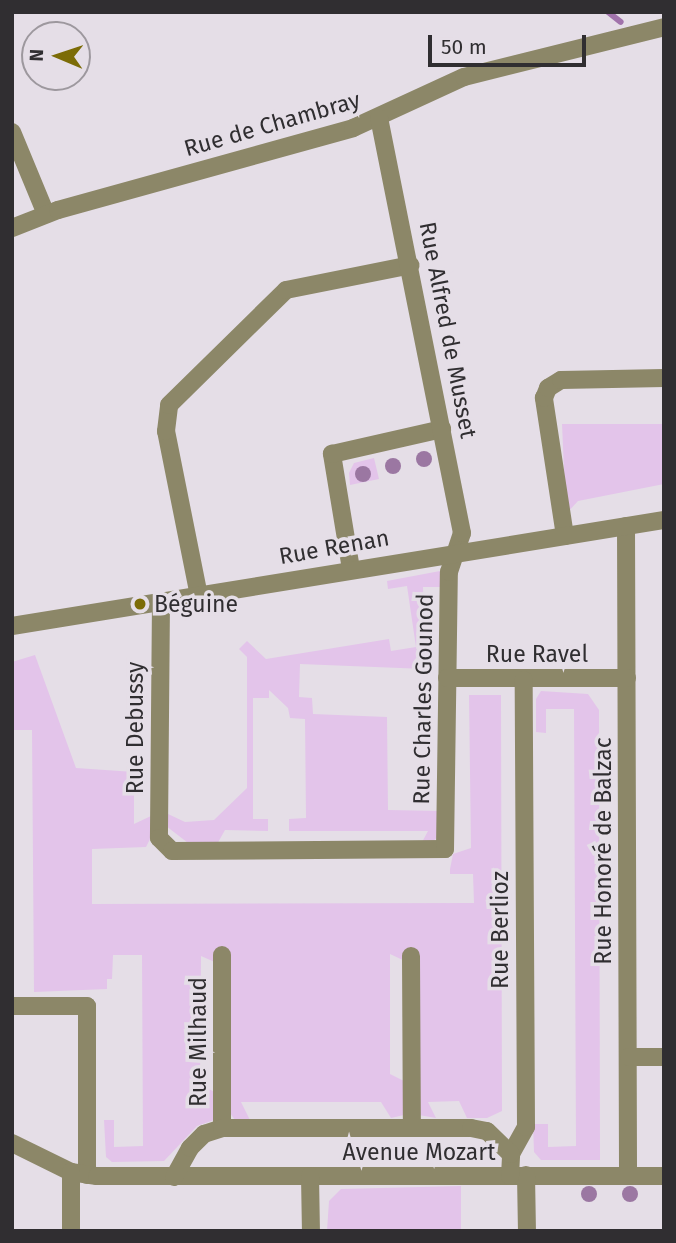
<!DOCTYPE html>
<html>
<head>
<meta charset="utf-8">
<style>
	body { margin:0 }
	#map { position:relative; width:676px; height:1243px; overflow:hidden; background:#e5dee7; font-family:"Fira Sans",sans-serif }
	div>[style] { position:absolute }
	.green>* { inset:0; background:#e3c4ea }
	.stream>* { height:6px; margin:-3px; padding:0 3px; transform-origin:3px; border-radius:3px; background:#a173ab }
	.minor>* { height:18px; margin:-9px; padding:0 9px; transform-origin:9px; border-radius:9px; background:#8c8768 }
	.trees>* { width:16px; height:16px; margin:-8px; border-radius:50%; background:#9b77a2 }
	.dots>* { width:19px; height:19px; translate:-50% -50%; box-sizing:border-box; border:4px solid #e5dee7; border-radius:50% }
	span { translate:-50% -50%; white-space:nowrap; text-align:center; line-height:1.15; -webkit-text-stroke:7px #e5dee7; paint-order:stroke }
	.street-label { font-size:23px; color:#302e31 }
	.poi-label { font-size:23px; color:#302e31 }
	.left { translate:0 -50%; text-align:left }
	.frame { position:absolute; inset:0; border:14px solid #302e31; pointer-events:none }
	.north { position:absolute; left:21px; top:21px; width:70px; height:70px; box-sizing:border-box; background:#e5dee7; border:2px solid #9d989e; border-radius:50%; rotate:272deg; font-size:19px; font-weight:700; line-height:28px; text-align:center; color:#302e31 }
	.north::after { content:''; display:block; margin:auto; width:24px; height:32px; background:#7c6c07; clip-path:polygon(50% 0,100% 100%,50% 72%,0 100%) }
	.scale { position:absolute; left:428px; top:35px; width:158px; height:32px; box-sizing:border-box; border:4px solid #302e31; border-top:0; padding-left:9px; font-size:21px; line-height:24px; white-space:nowrap; color:#302e31; -webkit-text-stroke:5px #e5dee7; paint-order:stroke }
</style>
</head>
<body>
<div id="map">
	<div class="green">
		<div style="clip-path:polygon(562px 424px,664px 424px,664px 484px,578px 501px,566px 514px)"></div>
		<div style="clip-path:polygon(374px 458px,379px 479px,350px 485px,349px 473px,354px 463px)"></div>
		<div style="clip-path:polygon(440px 571px,440px 587px,423px 587px,425px 669px,300px 664px,299px 697px,312px 698px,313px 714px,387px 717px,388px 810px,441px 811px,441px 834px,430px 844px,421px 844px,428px 831px,289px 831px,289px 819px,306px 818px,305px 719px,290px 718px,288px 708px,269px 690px,269px 698px,253px 698px,253px 819px,268px 819px,268px 831px,225px 830px,216px 846px,192px 846px,166px 826px,168px 814px,185px 822px,214px 820px,247px 788px,247px 657px,239px 649px,247px 641px,266px 659px,389px 639px,391px 651px,416px 647px,407px 586px,388px 589px,387px 581px)"></div>
		<div style="clip-path:polygon(35px 655px,76px 768px,134px 772px,134px 824px,151px 816px,151px 837px,146px 847px,92px 849px,92px 904px,474px 903px,473px 874px,450px 874px,450px 869px,453px 854px,471px 848px,469px 695px,501px 695px,502px 1111px,487px 1118px,467px 1118px,459px 1101px,428px 1102px,436px 1118px,419px 1115px,405px 961px,390px 954px,390px 1074px,406px 1082px,404px 1115px,391px 1118px,381px 1102px,241px 1102px,250px 1120px,235px 1120px,230px 1113px,217px 963px,201px 956px,200px 1084px,218px 1094px,214px 1120px,197px 1126px,164px 1161px,112px 1162px,106px 1157px,104px 1120px,114px 1120px,114px 1147px,143px 1146px,142px 955px,113px 955px,112px 979px,107px 979px,107px 989px,34px 992px,32px 730px,12px 730px,12px 662px)"></div>
		<div style="clip-path:polygon(541px 691px,588px 694px,599px 710px,600px 1160px,541px 1160px,534px 1152px,533px 1124px,548px 1124px,548px 1147px,576px 1146px,574px 709px,546px 709px,546px 733px,536px 732px,536px 699px)"></div>
		<div style="clip-path:polygon(461px 1186px,461px 1231px,327px 1231px,329px 1201px,341px 1189px)"></div>
	</div>
	<div class="stream">
		<div style="left:608px;top:12px;width:16px;rotate:38deg"></div>
	</div>
	<div class="minor">
		<div style="left:12px;top:132px;width:89px;rotate:67.5deg"></div>
		<div style="left:12px;top:228px;width:49px;rotate:-21.4deg"></div>
		<div style="left:58px;top:210px;width:306px;rotate:-15.5deg"></div>
		<div style="left:353px;top:128px;width:122px;rotate:-24.7deg"></div>
		<div style="left:464px;top:77px;width:206px;rotate:-14deg"></div>
		<div style="left:626px;top:526px;width:649px;rotate:89.82deg"></div>
		<div style="left:565px;top:536px;width:140px;rotate:-98.7deg"></div>
		<div style="left:544px;top:398px;width:11px;rotate:-68deg"></div>
		<div style="left:548px;top:388px;width:15px;rotate:-32deg"></div>
		<div style="left:561px;top:380px;width:103px;rotate:-1.1deg"></div>
		<div style="left:351px;top:569px;width:117px;rotate:-99.4deg"></div>
		<div style="left:332px;top:454px;width:113px;rotate:-12.8deg"></div>
		<div style="left:199px;top:596px;width:168px;rotate:-101.3deg"></div>
		<div style="left:166px;top:431px;width:26px;rotate:-83deg"></div>
		<div style="left:169px;top:405px;width:164px;rotate:-44.5deg"></div>
		<div style="left:286px;top:290px;width:127px;rotate:-11.3deg"></div>
		<div style="left:161px;top:601px;width:237px;rotate:90.5deg"></div>
		<div style="left:159px;top:838px;width:18px;rotate:45deg"></div>
		<div style="left:172px;top:851px;width:273px;rotate:-0.4deg"></div>
		<div style="left:445px;top:849px;width:277px;rotate:-89.2deg"></div>
		<div style="left:449px;top:572px;width:41px;rotate:-71.6deg"></div>
		<div style="left:462px;top:533px;width:423px;rotate:-101.3deg"></div>
		<div style="left:12px;top:626px;width:661px;rotate:-9.23deg"></div>
		<div style="left:447px;top:678px;width:180px"></div>
		<div style="left:411px;top:956px;width:172px;rotate:89.7deg"></div>
		<div style="left:12px;top:1006px;width:75px"></div>
		<div style="left:87px;top:1006px;width:169px;rotate:90deg"></div>
		<div style="left:629px;top:1057px;width:35px"></div>
		<div style="left:222px;top:1128px;width:173px;rotate:-90deg"></div>
		<div style="left:12px;top:1143px;width:66px;rotate:26.2deg"></div>
		<div style="left:71px;top:1172px;width:26px;rotate:9deg"></div>
		<div style="left:97px;top:1176px;width:567px"></div>
		<div style="left:71px;top:1172px;width:59px;rotate:90deg"></div>
		<div style="left:526px;top:1175px;width:56px;rotate:89deg"></div>
		<div style="left:310px;top:1176px;width:55px;rotate:89deg"></div>
		<div style="left:510px;top:1176px;width:22px;rotate:-87deg"></div>
		<div style="left:511px;top:1154px;width:31px;rotate:-61deg"></div>
		<div style="left:526px;top:1127px;width:447px;rotate:-90.3deg"></div>
		<div style="left:174px;top:1177px;width:33px;rotate:-61deg"></div>
		<div style="left:190px;top:1148px;width:20px;rotate:-45deg"></div>
		<div style="left:204px;top:1134px;width:19px;rotate:-18deg"></div>
		<div style="left:222px;top:1128px;width:249px"></div>
		<div style="left:471px;top:1128px;width:16px;rotate:11deg"></div>
		<div style="left:487px;top:1131px;width:33px;rotate:44deg"></div>
	</div>
	<div class="trees">
		<div style="left:424px;top:459px"></div>
		<div style="left:393px;top:466px"></div>
		<div style="left:363px;top:474px"></div>
		<div style="left:589px;top:1194px"></div>
		<div style="left:630px;top:1194px"></div>
	</div>
	<div class="dots">
		<div style="left:140px;top:604px;background:#7c6c07"></div>
	</div>
	<div class="street-label">
		<span style="left:272px;top:124px;rotate:-16deg">Rue de Chambray</span>
		<span style="left:448px;top:330px;rotate:79deg">Rue Alfred de Musset</span>
		<span style="left:334px;top:547px;rotate:-10deg">Rue Renan</span>
		<span style="left:537px;top:654px">Rue Ravel</span>
		<span style="left:423px;top:699px;rotate:-89deg">Rue Charles Gounod</span>
		<span style="left:135px;top:728px;rotate:-90deg">Rue Debussy</span>
		<span style="left:603px;top:851px;rotate:-90deg">Rue Honoré de Balzac</span>
		<span style="left:500px;top:930px;rotate:-90deg">Rue Berlioz</span>
		<span style="left:198px;top:1042px;rotate:-90deg">Rue Milhaud</span>
		<span style="left:419px;top:1152px">Avenue Mozart</span>
	</div>
	<div class="poi-label">
		<span class="left" style="left:154px;top:604px">Béguine</span>
	</div>
	<div class="frame"></div>
	<div class="north">N</div>
	<div class="scale">50 m</div>
</div>
</body>
</html>
